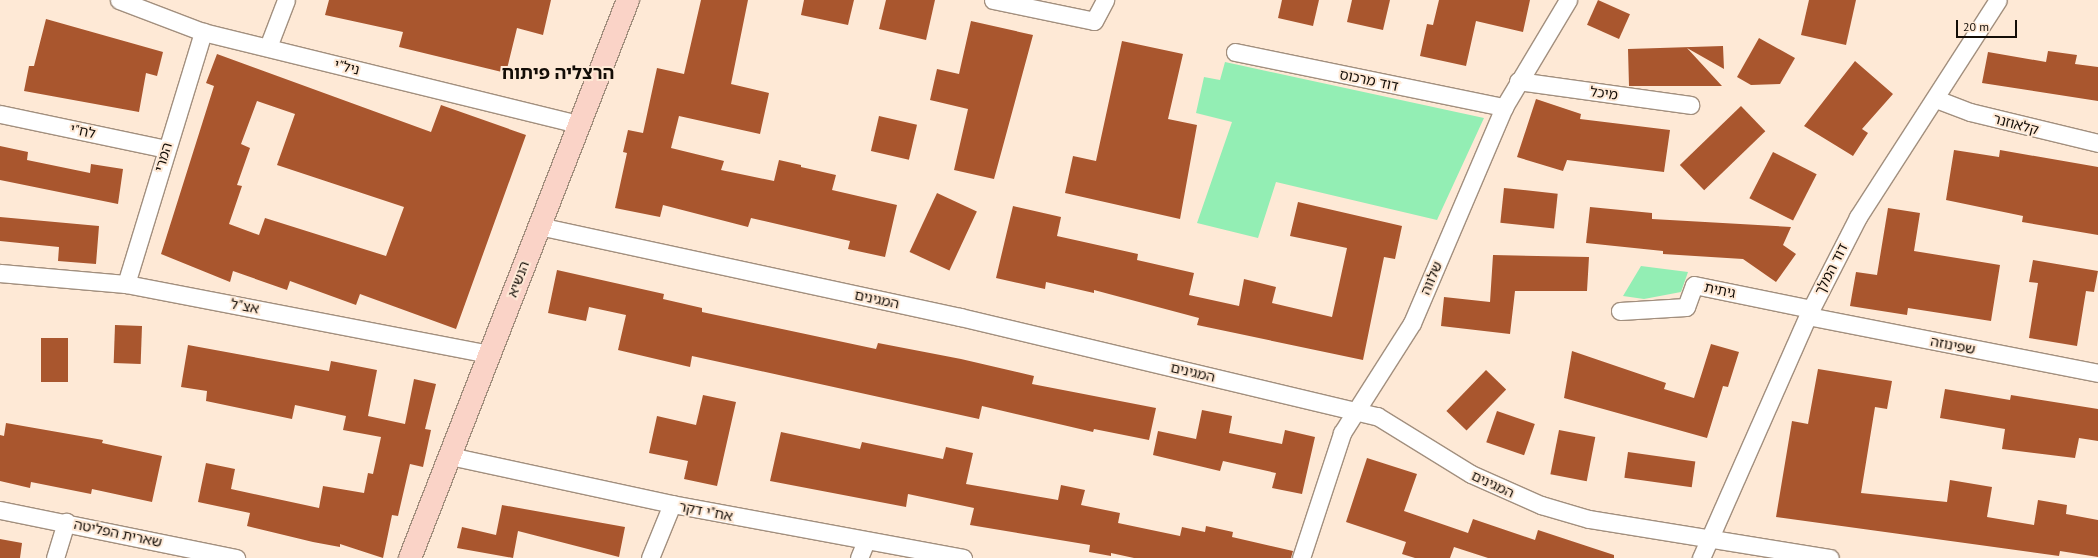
<!DOCTYPE html>
<html>
<head>
<meta charset="utf-8">
<style>
	body { margin:0 }
	#map { position:relative; width:2098px; height:558px; overflow:hidden; background:#fee9d6; font-family:"PT Sans","Noto Sans Hebrew",sans-serif }
	div>[style] { position:absolute }
	.green>* { inset:0; background:#93eeb4 }
	.building>* { inset:0; background:#a9562e; transform-origin:0 0 }
	.roads { filter:drop-shadow(1px 0 #a28f7e) drop-shadow(-1px 0 #a28f7e) drop-shadow(0 1px #a28f7e) drop-shadow(0 -1px #a28f7e) }
	.street>* { height:17px; margin:-8.5px; padding:0 8.5px; transform-origin:8.5px; border-radius:8.5px; background:#fff }
	.secondary>* { height:22px; margin:-11px; padding:0 11px; transform-origin:11px; border-radius:11px; background:#fad3c7 }
	span { translate:-50% -50%; white-space:nowrap; text-align:center; line-height:1.15; -webkit-text-stroke:4px #fee9d6; paint-order:stroke }
	.street-label { font-size:14px; color:#130d07 }
	.district-label { font-size:18px; color:#130d07; font-weight:700 }
	.scale { position:absolute; left:1956px; top:20px; width:61px; height:18px; box-sizing:border-box; border:2px solid #130d07; border-top:0; padding-left:5px; font-size:12px; line-height:14px; white-space:nowrap; color:#130d07; -webkit-text-stroke:3px #fee9d6; paint-order:stroke }
</style>
</head>
<body>
<div id="map">
	<div class="green">
		<div style="clip-path:polygon(1225px 62px,1484px 118px,1437px 220px,1276px 182px,1258px 238px,1197px 223px,1232px 122px,1196px 113px,1204px 77px,1220px 80px)"></div>
		<div style="clip-path:polygon(1641px 266px,1688px 272px,1681px 292px,1644px 299px,1623px 296px)"></div>
	</div>
	<div class="building">
		<div style="clip-path:polygon(329px 0,551px 0,543px 35px,517px 28px,506px 73px,399px 47px,403px 32px,325px 15px)"></div>
		<div style="clip-path:polygon(701px 0,748px 0,731px 84px,769px 93px,760px 134px,679px 116px,671px 148px,724px 161px,721px 170px,774px 181px,779px 160px,801px 165px,801px 167px,836px 175px,832px 190px,897px 205px,885px 257px,848px 249px,850px 241px,751px 218px,748px 227px,663px 205px,660px 217px,615px 208px,627px 153px,623px 152px,628px 130px,643px 133px,657px 68px,684px 74px)"></div>
		<div style="clip-path:polygon(804px 0,854px 0,848px 25px,801px 15px)"></div>
		<div style="clip-path:polygon(886px 0,935px 0,926px 40px,879px 29px)"></div>
		<div style="clip-path:polygon(1282px 0,1319px 0,1313px 26px,1278px 18px)"></div>
		<div style="clip-path:polygon(1352px 0,1390px 0,1383px 30px,1347px 22px)"></div>
		<div style="clip-path:polygon(1439px 0,1530px 0,1523px 32px,1476px 21px,1466px 66px,1420px 56px,1427px 24px,1433px 25px)"></div>
		<div style="left:1598px;top:0;width:35px;height:27px;rotate:24deg"></div>
		<div style="clip-path:polygon(1809px 0,1856px 0,1846px 45px,1801px 35px)"></div>
		<div style="clip-path:polygon(46px 19px,163px 52px,157px 76px,146px 73px,139px 112px,24px 91px,29px 66px,34px 66px)"></div>
		<div style="clip-path:polygon(971px 21px,1033px 35px,994px 179px,954px 170px,968px 109px,930px 100px,937px 69px,959px 74px)"></div>
		<div style="clip-path:polygon(1759px 38px,1795px 58px,1780px 84px,1751px 85px,1737px 77px)"></div>
		<div style="clip-path:polygon(1122px 41px,1183px 54px,1168px 119px,1197px 125px,1180px 219px,1065px 193px,1073px 156px,1096px 161px)"></div>
		<div style="clip-path:polygon(1723px 46px,1724px 69px,1687px 48px,1722px 86px,1629px 86px,1628px 49px)"></div>
		<div style="clip-path:polygon(2048px 51px,2077px 55px,2075px 64px,2098px 67px,2098px 101px,1982px 83px,1988px 52px,2046px 62px)"></div>
		<div style="clip-path:polygon(evenodd,217px 54px,431px 132px,441px 105px,526px 135px,456px 329px,360px 294px,356px 305px,290px 281px,287px 290px,233px 271px,230px 282px,161px 254px,214px 86px,206px 83px,217px 54px,257px 101px,295px 114px,277px 165px,404px 207px,386px 256px,265px 218px,259px 235px,229px 224px,242px 186px,237px 185px,250px 148px,241px 144px,257px 101px)"></div>
		<div style="clip-path:polygon(1855px 61px,1893px 94px,1862px 129px,1868px 133px,1853px 156px,1804px 126px)"></div>
		<div style="clip-path:polygon(1536px 99px,1581px 114px,1580px 119px,1670px 130px,1664px 172px,1567px 160px,1563px 171px,1517px 157px)"></div>
		<div style="left:1741px;top:106px;width:35px;height:85px;rotate:46deg"></div>
		<div style="left:879px;top:116px;width:39px;height:36px;rotate:13deg"></div>
		<div style="clip-path:polygon(0 146px,28px 152px,27px 160px,90px 173px,91px 164px,123px 169px,118px 204px,0 180px)"></div>
		<div style="clip-path:polygon(1954px 150px,1999px 157px,2000px 150px,2098px 167px,2098px 235px,2022px 222px,2023px 216px,1946px 200px)"></div>
		<div style="left:1773px;top:152px;width:49px;height:52px;rotate:27deg"></div>
		<div style="left:1504px;top:188px;width:54px;height:35px;rotate:6deg"></div>
		<div style="left:937px;top:193px;width:44px;height:65px;rotate:25deg"></div>
		<div style="clip-path:polygon(1298px 202px,1402px 226px,1395px 259px,1384px 257px,1363px 360px,1197px 325px,1199px 318px,1094px 290px,1094px 293px,1046px 282px,1045px 289px,996px 278px,1013px 206px,1061px 217px,1057px 236px,1138px 254px,1137px 260px,1194px 273px,1189px 295px,1239px 306px,1244px 279px,1276px 287px,1272px 303px,1332px 317px,1347px 248px,1290px 236px)"></div>
		<div style="clip-path:polygon(1590px 207px,1652px 213px,1652px 219px,1791px 227px,1783px 245px,1796px 254px,1776px 282px,1743px 259px,1663px 254px,1663px 251px,1586px 243px)"></div>
		<div style="clip-path:polygon(1888px 208px,1920px 213px,1914px 251px,2000px 265px,1991px 321px,1908px 308px,1907px 315px,1850px 306px,1856px 272px,1877px 275px)"></div>
		<div style="clip-path:polygon(0 217px,99px 226px,96px 264px,58px 261px,59px 247px,0 241px)"></div>
		<div style="clip-path:polygon(1493px 255px,1589px 257px,1587px 291px,1515px 291px,1510px 334px,1441px 326px,1444px 297px,1490px 302px)"></div>
		<div style="clip-path:polygon(2033px 260px,2098px 271px,2094px 292px,2086px 291px,2077px 346px,2029px 338px,2038px 283px,2029px 282px)"></div>
		<div style="clip-path:polygon(557px 270px,664px 294px,663px 299px,702px 308px,702px 312px,876px 349px,878px 343px,961px 359px,1034px 376px,1032px 384px,1156px 408px,1149px 440px,1094px 429px,1093px 432px,982px 406px,979px 419px,692px 356px,690px 367px,618px 350px,626px 315px,589px 307px,586px 321px,548px 313px)"></div>
		<div style="left:115px;top:325px;width:27px;height:38px;rotate:2deg"></div>
		<div style="left:41px;top:338px;width:27px;height:44px"></div>
		<div style="clip-path:polygon(1711px 344px,1739px 352px,1728px 387px,1723px 386px,1707px 438px,1564px 398px,1572px 351px,1666px 383px,1664px 389px,1694px 398px)"></div>
		<div style="clip-path:polygon(188px 345px,329px 371px,331px 361px,377px 370px,368px 416px,405px 424px,414px 379px,436px 384px,425px 429px,431px 430px,423px 467px,410px 464px,398px 516px,392px 515px,383px 558px,340px 544px,340px 547px,313px 542px,247px 526px,250px 513px,198px 502px,206px 463px,235px 469px,231px 489px,319px 508px,323px 486px,364px 493px,368px 473px,373px 474px,381px 437px,343px 430px,346px 416px,295px 405px,292px 419px,206px 401px,207px 391px,181px 387px)"></div>
		<div style="clip-path:polygon(1818px 369px,1892px 381px,1887px 409px,1875px 407px,1861px 493px,1947px 502px,1950px 480px,1992px 487px,1987px 517px,2034px 525px,2038px 500px,2067px 505px,2066px 514px,2098px 520px,2098px 557px,2060px 551px,2059px 556px,1776px 517px,1792px 421px,1808px 424px)"></div>
		<div style="left:1486px;top:370px;width:28px;height:57px;rotate:44deg"></div>
		<div style="clip-path:polygon(1945px 389px,2010px 400px,2011px 395px,2098px 409px,2098px 441px,2079px 438px,2075px 458px,2002px 449px,2005px 429px,1940px 418px)"></div>
		<div style="clip-path:polygon(703px 395px,736px 402px,717px 486px,684px 479px,688px 461px,649px 453px,657px 416px,696px 425px)"></div>
		<div style="clip-path:polygon(1202px 410px,1232px 416px,1229px 433px,1282px 444px,1285px 430px,1315px 437px,1302px 494px,1272px 488px,1276px 473px,1223px 461px,1220px 471px,1153px 455px,1158px 431px,1196px 439px)"></div>
		<div style="left:1497px;top:411px;width:40px;height:33px;rotate:19deg"></div>
		<div style="clip-path:polygon(6px 423px,103px 440px,102px 443px,162px 456px,152px 502px,92px 489px,91px 494px,31px 482px,30px 488px,0 481px,0 435px,4px 436px)"></div>
		<div style="left:1559px;top:430px;width:37px;height:45px;rotate:11deg"></div>
		<div style="clip-path:polygon(781px 432px,860px 449px,862px 442px,943px 459px,946px 447px,973px 453px,966px 484px,1058px 500px,1061px 485px,1085px 490px,1081px 505px,1120px 513px,1118px 523px,1180px 536px,1182px 527px,1205px 532px,1206px 526px,1233px 532px,1232px 537px,1293px 551px,1291px 558px,1134px 558px,1111px 553px,1111px 556px,1089px 552px,1090px 545px,970px 525px,974px 508px,908px 494px,906px 507px,770px 481px)"></div>
		<div style="left:1628px;top:452px;width:68px;height:26px;rotate:8deg"></div>
		<div style="clip-path:polygon(1367px 458px,1417px 474px,1404px 511px,1468px 533px,1473px 519px,1535px 540px,1538px 530px,1614px 555px,1614px 558px,1488px 558px,1454px 547px,1450px 558px,1415px 558px,1402px 554px,1406px 542px,1346px 522px)"></div>
		<div style="clip-path:polygon(502px 505px,625px 527px,619px 557px,518px 531px,513px 558px,457px 548px,462px 527px,496px 535px)"></div>
		<div style="clip-path:polygon(0 539px,22px 543px,20px 558px,0 558px)"></div>
	</div>
	<div class="roads">
		<div class="street">
			<div style="left:119px;top:0;width:90px;rotate:20.9deg"></div>
			<div style="left:203px;top:32px;width:386px;rotate:13.8deg"></div>
			<div style="left:993px;top:0;width:103px;rotate:11.7deg"></div>
			<div style="left:1094px;top:21px;width:24px;rotate:-62deg"></div>
			<div style="left:268px;top:47px;width:50px;rotate:-69deg"></div>
			<div style="left:1235px;top:52px;width:275px;rotate:11.6deg"></div>
			<div style="left:1518px;top:81px;width:174px;rotate:7.9deg"></div>
			<div style="left:1936px;top:99px;width:36px;rotate:21deg"></div>
			<div style="left:1970px;top:112px;width:132px;rotate:13.6deg"></div>
			<div style="left:0;top:114px;width:170px;rotate:11.9deg"></div>
			<div style="left:539px;top:226px;width:431px;rotate:12.2deg"></div>
			<div style="left:960px;top:317px;width:429px;rotate:13.4deg"></div>
			<div style="left:1377px;top:416px;width:110px;rotate:31.7deg"></div>
			<div style="left:1471px;top:474px;width:77px;rotate:23.9deg"></div>
			<div style="left:1541px;top:505px;width:50px;rotate:16.3deg"></div>
			<div style="left:1589px;top:519px;width:244px;rotate:9.2deg"></div>
			<div style="left:0;top:273px;width:126px;rotate:5deg"></div>
			<div style="left:126px;top:284px;width:370px;rotate:10.9deg"></div>
			<div style="left:126px;top:284px;width:264px;rotate:-73deg"></div>
			<div style="left:1620px;top:311px;width:66px;rotate:-3.5deg"></div>
			<div style="left:1686px;top:307px;width:23px;rotate:-70deg"></div>
			<div style="left:1694px;top:285px;width:119px;rotate:11.6deg"></div>
			<div style="left:1808px;top:316px;width:296px;rotate:11.1deg"></div>
			<div style="left:450px;top:456px;width:227px;rotate:12.2deg"></div>
			<div style="left:672px;top:504px;width:296px;rotate:10.5deg"></div>
			<div style="left:0;top:510px;width:241px;rotate:11.5deg"></div>
			<div style="left:55px;top:558px;width:38px;rotate:-73deg"></div>
			<div style="left:650px;top:558px;width:58px;rotate:-67.8deg"></div>
			<div style="left:859px;top:558px;width:18px;rotate:-68deg"></div>
			<div style="left:1301px;top:558px;width:132px;rotate:-71.8deg"></div>
			<div style="left:1342px;top:433px;width:130px;rotate:-57.5deg"></div>
			<div style="left:1412px;top:323px;width:235px;rotate:-66.9deg"></div>
			<div style="left:1504px;top:107px;width:125px;rotate:-59.1deg"></div>
			<div style="left:1701px;top:558px;width:272px;rotate:-66.2deg"></div>
			<div style="left:1811px;top:309px;width:103px;rotate:-62.9deg"></div>
			<div style="left:1858px;top:217px;width:258px;rotate:-57.2deg"></div>
		</div>
		<div class="secondary">
			<div style="left:410px;top:558px;width:599px;rotate:-68.66deg"></div>
		</div>
	</div>
	<div class="street-label">
		<span style="left:347px;top:67px;rotate:14deg">ניל"י</span>
		<span style="left:1369px;top:80px;rotate:12deg">דוד מרכוס</span>
		<span style="left:1604px;top:93px;rotate:8deg">מיכל</span>
		<span style="left:2016px;top:124px;rotate:15deg">קלאוזנר</span>
		<span style="left:83px;top:131px;rotate:12deg">לח"י</span>
		<span style="left:163px;top:157px;rotate:-73deg">המרי</span>
		<span style="left:1831px;top:269px;rotate:-63deg">דוד המלך</span>
		<span style="left:1431px;top:278px;rotate:-67deg">שלווה</span>
		<span style="left:518px;top:279px;rotate:-69deg">הנשיא</span>
		<span style="left:1720px;top:290px;rotate:12deg">גיתית</span>
		<span style="left:877px;top:299px;rotate:12deg">המגינים</span>
		<span style="left:245px;top:306px;rotate:11deg">אצ"ל</span>
		<span style="left:1953px;top:345px;rotate:11deg">שפינוזה</span>
		<span style="left:1193px;top:372px;rotate:13deg">המגינים</span>
		<span style="left:1493px;top:484px;rotate:25deg">המגינים</span>
		<span style="left:706px;top:511px;rotate:11deg">אח"י דקר</span>
		<span style="left:118px;top:533px;rotate:12deg">שארית הפליטה</span>
	</div>
	<div class="district-label">
		<span style="left:558px;top:73px">הרצליה פיתוח</span>
	</div>
	<div class="scale">20 m</div>
</div>
</body>
</html>
